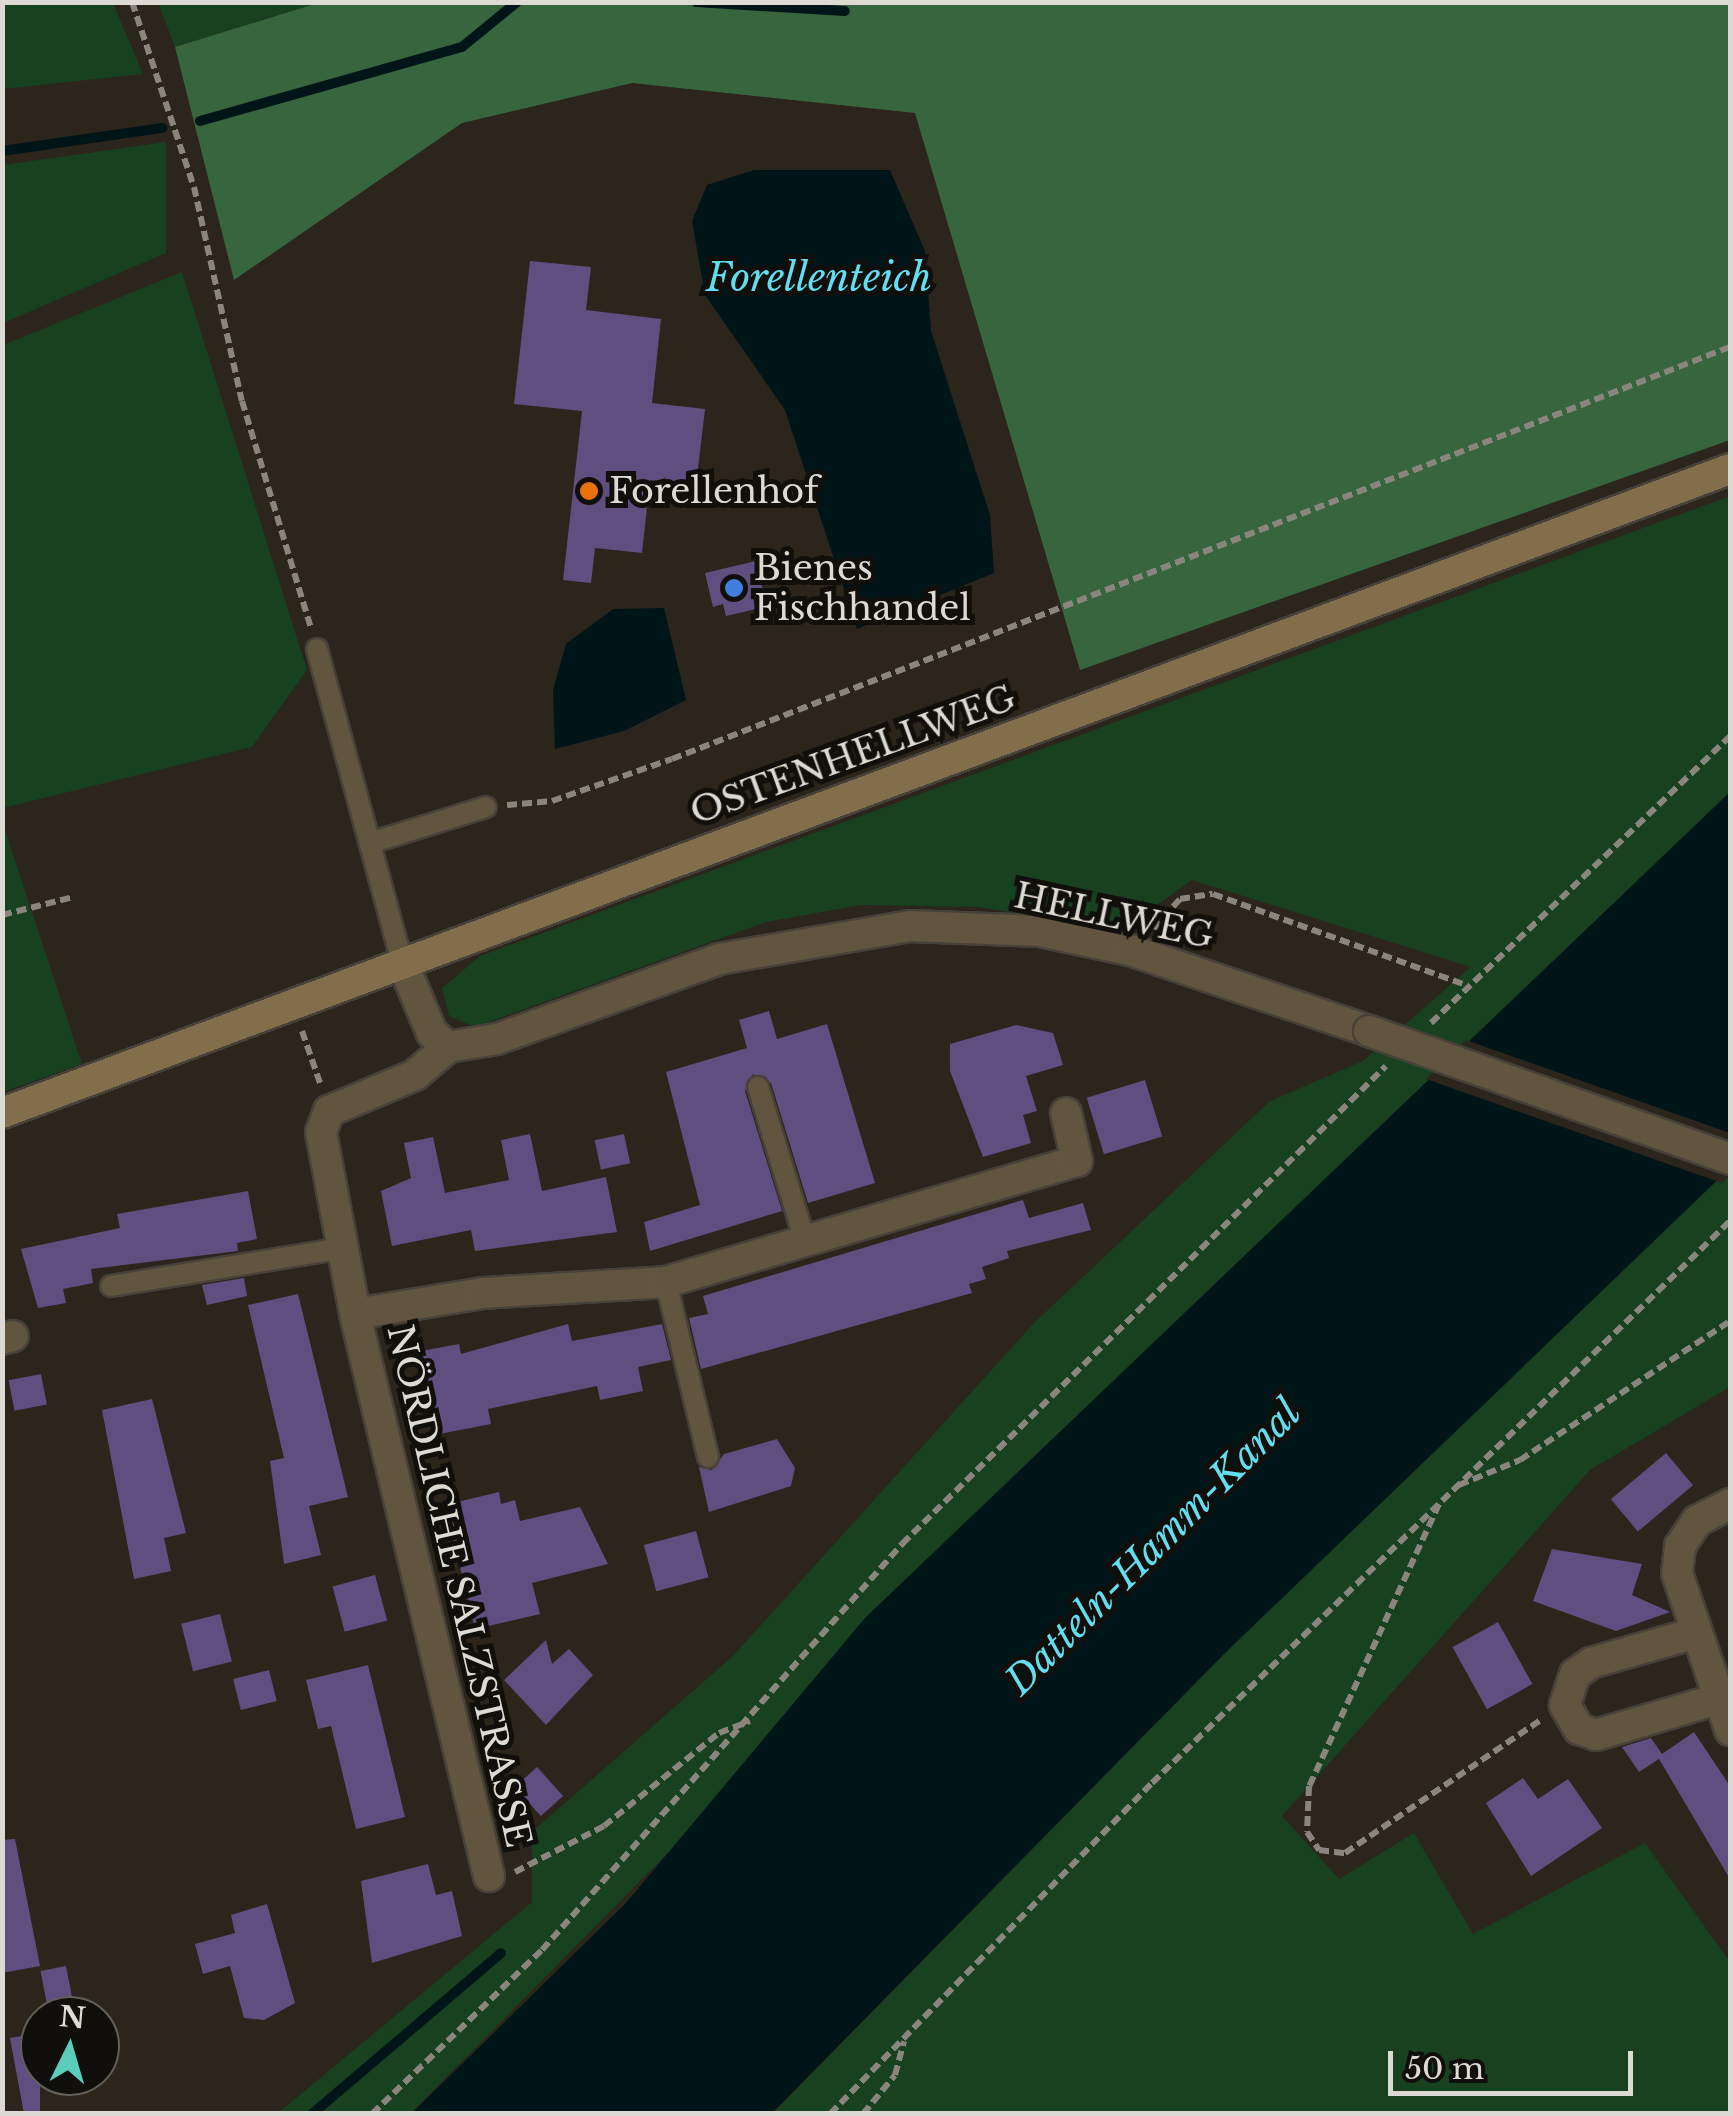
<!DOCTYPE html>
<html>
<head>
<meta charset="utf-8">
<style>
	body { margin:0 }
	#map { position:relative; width:1733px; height:2116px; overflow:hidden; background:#2b251c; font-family:"Libre Baskerville",serif }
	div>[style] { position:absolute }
	.green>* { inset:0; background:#17411f }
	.forest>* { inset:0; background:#37653d }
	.water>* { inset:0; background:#001518 }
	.pier>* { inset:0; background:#2b251c }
	.stream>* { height:10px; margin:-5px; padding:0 5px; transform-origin:5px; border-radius:5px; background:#001518 }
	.building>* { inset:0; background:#5f4e80; transform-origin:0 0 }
	.path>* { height:6px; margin-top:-3px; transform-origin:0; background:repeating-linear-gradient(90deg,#8a857d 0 10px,transparent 0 15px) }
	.roads { filter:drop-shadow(2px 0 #474239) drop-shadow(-2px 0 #474239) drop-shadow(0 2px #474239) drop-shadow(0 -2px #474239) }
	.lane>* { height:20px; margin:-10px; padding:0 10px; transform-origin:10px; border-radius:10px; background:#62553f }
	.street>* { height:30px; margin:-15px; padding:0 15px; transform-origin:15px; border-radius:15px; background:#62553f }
	.secondary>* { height:30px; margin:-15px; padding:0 15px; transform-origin:15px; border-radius:15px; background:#836e4c }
	.bridges { filter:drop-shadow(2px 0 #474239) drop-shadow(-2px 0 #474239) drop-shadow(0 2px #474239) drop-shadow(0 -2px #474239) }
	.street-bridge>* { height:30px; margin:-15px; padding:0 15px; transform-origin:15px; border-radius:15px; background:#62553f }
	.dots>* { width:28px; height:28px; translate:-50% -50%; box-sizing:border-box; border:5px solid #110f0b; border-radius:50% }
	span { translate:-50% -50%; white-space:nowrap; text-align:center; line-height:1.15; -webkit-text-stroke:10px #110f0b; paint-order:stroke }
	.poi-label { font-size:35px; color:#ddd9d3 }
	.left { translate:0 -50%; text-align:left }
	.street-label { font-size:35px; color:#ddd9d3 }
	.water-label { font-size:38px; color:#62def0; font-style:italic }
	.frame { position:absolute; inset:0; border:5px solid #ddd9d3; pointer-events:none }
	.north { position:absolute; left:20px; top:1996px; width:100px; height:100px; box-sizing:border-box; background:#110f0b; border:2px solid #63605b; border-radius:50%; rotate:5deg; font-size:28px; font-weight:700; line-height:40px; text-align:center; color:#ddd9d3 }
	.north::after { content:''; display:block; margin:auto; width:35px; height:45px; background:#5acebd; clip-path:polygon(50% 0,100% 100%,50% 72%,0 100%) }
	.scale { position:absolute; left:1388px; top:2051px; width:245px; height:45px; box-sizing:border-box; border:5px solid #ddd9d3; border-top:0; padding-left:12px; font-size:30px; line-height:35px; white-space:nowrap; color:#ddd9d3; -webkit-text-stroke:8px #110f0b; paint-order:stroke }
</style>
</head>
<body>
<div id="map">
	<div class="green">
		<div style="clip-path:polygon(2px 3px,113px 3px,143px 74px,3px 89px)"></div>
		<div style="clip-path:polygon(158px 3px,318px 3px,175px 47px)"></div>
		<div style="clip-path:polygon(166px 142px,166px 253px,3px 323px,3px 165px)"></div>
		<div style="clip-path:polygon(182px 272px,307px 670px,252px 747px,3px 808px,3px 345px)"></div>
		<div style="clip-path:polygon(1730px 496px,1730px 792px,1407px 1104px,411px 2113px,277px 2114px,532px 1902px,532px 1832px,733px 1656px,1035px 1322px,1270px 1101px,1363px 1061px,1471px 967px,1192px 880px,1120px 931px,979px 907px,861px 905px,766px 922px,475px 1027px,449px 1016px,442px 988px,480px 956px)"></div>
		<div style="clip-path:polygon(2px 821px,82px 1064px,3px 1092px,2px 1092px)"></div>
		<div style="clip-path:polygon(1730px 1165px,1730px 1387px,1590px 1470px,1282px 1816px,1339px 1879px,1414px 1833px,1473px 1934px,1645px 1843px,1730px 1962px,1730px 2113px,772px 2114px,1226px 1652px)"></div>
	</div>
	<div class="forest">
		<div style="clip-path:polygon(318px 3px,1730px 3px,1730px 440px,1080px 670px,915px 113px,632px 83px,462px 123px,234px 280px,175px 47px)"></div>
	</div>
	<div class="water">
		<div style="clip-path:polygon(754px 170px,890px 170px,925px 251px,931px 331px,990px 515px,994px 573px,857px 629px,785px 410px,705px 295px,692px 221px,707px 185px)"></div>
		<div style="clip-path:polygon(664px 608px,686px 700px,624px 731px,555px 749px,553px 690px,566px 644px,613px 609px)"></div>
		<div style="clip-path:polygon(1730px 792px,1730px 1168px,1226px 1652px,772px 2113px,411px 2114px,626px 1903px,865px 1618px)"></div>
	</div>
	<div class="pier">
		<div style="clip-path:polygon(1466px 1040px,1730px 1133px,1730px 1175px,1722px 1183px,1426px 1079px)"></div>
	</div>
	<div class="stream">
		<div style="left:696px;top:2px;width:149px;rotate:3.5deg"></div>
		<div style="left:200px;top:121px;width:272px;rotate:-15.8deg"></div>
		<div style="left:462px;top:47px;width:71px;rotate:-39.3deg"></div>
		<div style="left:2px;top:151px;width:162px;rotate:-8.2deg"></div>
		<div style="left:312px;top:2114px;width:248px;rotate:-40.4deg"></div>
	</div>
	<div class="building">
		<div style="clip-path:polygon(530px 261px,591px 267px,586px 310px,661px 319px,652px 403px,705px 409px,696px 485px,650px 480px,642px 553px,595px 548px,591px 583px,563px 580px,582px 411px,514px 404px)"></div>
		<div style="clip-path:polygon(756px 561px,764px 595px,753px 598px,756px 609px,726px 616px,723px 604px,713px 607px,705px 573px)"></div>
		<div style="clip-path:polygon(769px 1011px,777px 1039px,827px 1024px,875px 1183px,808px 1203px,771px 1083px,753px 1074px,745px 1091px,782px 1211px,650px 1251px,644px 1222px,700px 1205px,666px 1072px,747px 1048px,739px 1020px)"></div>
		<div style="clip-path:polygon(1016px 1025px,1053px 1033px,1063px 1065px,1026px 1076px,1037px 1111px,1023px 1115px,1031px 1143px,983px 1157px,950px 1071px,950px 1044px)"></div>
		<div style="left:1145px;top:1080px;width:59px;height:61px;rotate:73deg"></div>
		<div style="clip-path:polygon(530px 1134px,542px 1191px,606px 1177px,617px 1232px,475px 1251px,471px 1230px,392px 1246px,381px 1191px,411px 1178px,404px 1143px,433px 1137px,445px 1193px,509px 1180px,501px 1140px)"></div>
		<div style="left:624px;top:1134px;width:30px;height:30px;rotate:78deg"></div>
		<div style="clip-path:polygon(248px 1191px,257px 1239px,237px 1243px,238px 1251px,91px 1269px,93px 1283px,63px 1289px,66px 1303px,38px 1308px,21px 1249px,120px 1228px,117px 1214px)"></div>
		<div style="clip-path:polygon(1023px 1200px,1029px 1218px,1083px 1203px,1091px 1230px,1007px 1251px,1009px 1258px,982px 1267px,986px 1279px,969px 1284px,972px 1293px,701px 1369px,689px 1318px,708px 1314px,703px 1296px)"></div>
		<div style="clip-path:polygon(244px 1278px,247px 1296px,207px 1305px,202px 1285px)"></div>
		<div style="clip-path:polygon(298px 1294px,348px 1497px,309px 1506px,321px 1555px,284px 1564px,270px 1461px,284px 1458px,248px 1305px)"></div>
		<div style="clip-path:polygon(568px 1324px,572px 1341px,662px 1324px,671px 1360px,638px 1367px,643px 1391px,600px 1400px,597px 1386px,488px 1409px,491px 1424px,434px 1435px,416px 1352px,459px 1344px,461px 1354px)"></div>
		<div style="left:41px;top:1374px;width:31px;height:33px;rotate:79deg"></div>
		<div style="clip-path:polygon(152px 1399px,186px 1533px,164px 1538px,171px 1571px,134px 1579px,102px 1410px)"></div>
		<div style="clip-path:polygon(777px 1439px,795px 1468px,791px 1486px,709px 1512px,699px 1467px,712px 1470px,724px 1454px)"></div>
		<div style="left:1666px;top:1453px;width:42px;height:72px;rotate:50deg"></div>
		<div style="clip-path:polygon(499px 1492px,501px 1504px,515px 1500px,520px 1521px,580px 1507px,608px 1564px,532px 1583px,540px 1614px,475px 1629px,445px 1505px)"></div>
		<div style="left:696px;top:1531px;width:48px;height:54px;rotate:75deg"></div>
		<div style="clip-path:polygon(1552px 1549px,1642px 1564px,1632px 1595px,1670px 1612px,1616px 1631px,1533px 1601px)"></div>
		<div style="left:375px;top:1575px;width:47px;height:44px;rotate:75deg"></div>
		<div style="left:220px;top:1614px;width:49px;height:40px;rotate:76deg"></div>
		<div style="left:1498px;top:1622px;width:71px;height:52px;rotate:61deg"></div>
		<div style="clip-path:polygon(546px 1640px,552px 1664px,569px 1649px,593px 1675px,546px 1725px,504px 1680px)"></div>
		<div style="clip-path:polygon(368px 1665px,405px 1817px,356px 1829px,331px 1726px,318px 1729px,306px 1680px)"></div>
		<div style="left:269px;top:1670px;width:32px;height:37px;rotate:76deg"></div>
		<div style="clip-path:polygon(1694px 1732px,1730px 1786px,1730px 1879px,1659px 1759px,1639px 1772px,1622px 1747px,1651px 1738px,1662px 1754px)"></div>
		<div style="left:537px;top:1767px;width:39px;height:30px;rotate:48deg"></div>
		<div style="clip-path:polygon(1523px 1778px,1538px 1799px,1568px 1779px,1602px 1828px,1531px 1876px,1486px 1803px)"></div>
		<div style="clip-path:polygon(15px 1839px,40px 1966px,2px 1973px,2px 1840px)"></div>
		<div style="clip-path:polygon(428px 1864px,436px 1895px,452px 1891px,462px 1936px,372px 1963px,361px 1881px)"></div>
		<div style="clip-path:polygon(267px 1904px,295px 2003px,264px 2020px,244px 2018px,230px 1966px,203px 1974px,195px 1944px,235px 1933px,231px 1915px)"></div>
		<div style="left:66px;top:1966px;width:51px;height:26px;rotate:79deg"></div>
		<div style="clip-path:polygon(40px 2033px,40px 2114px,24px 2114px,10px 2038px)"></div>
	</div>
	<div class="path">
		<div style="left:132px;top:2px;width:195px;rotate:71.5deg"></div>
		<div style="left:194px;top:187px;width:219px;rotate:77.4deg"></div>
		<div style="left:242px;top:401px;width:237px;rotate:73.1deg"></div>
		<div style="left:507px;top:805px;width:45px;rotate:-5.1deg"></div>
		<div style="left:552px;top:801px;width:127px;rotate:-19.3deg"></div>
		<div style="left:672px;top:759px;width:1135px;rotate:-21.28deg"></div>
		<div style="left:2px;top:915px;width:73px;rotate:-14.2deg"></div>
		<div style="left:1153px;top:929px;width:40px;rotate:-48deg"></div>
		<div style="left:1180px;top:899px;width:33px;rotate:-9deg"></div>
		<div style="left:1213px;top:894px;width:271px;rotate:19.8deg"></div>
		<div style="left:1431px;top:1023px;width:414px;rotate:-43.8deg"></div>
		<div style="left:302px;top:1031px;width:58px;rotate:70.9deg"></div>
		<div style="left:1459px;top:1485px;width:66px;rotate:-22.3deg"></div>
		<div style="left:1520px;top:1460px;width:252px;rotate:-33.5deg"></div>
		<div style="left:1439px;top:1504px;width:311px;rotate:114.7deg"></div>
		<div style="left:1309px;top:1786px;width:46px;rotate:92.5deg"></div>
		<div style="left:1307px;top:1832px;width:22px;rotate:56deg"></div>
		<div style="left:1319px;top:1850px;width:26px;rotate:7deg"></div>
		<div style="left:1345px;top:1853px;width:237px;rotate:-34.2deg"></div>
		<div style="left:515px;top:1872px;width:100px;rotate:-27.3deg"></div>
		<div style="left:604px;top:1826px;width:148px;rotate:-39deg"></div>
		<div style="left:719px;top:1733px;width:33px;rotate:-21deg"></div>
		<div style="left:372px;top:2114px;width:236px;rotate:-44deg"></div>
		<div style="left:542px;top:1950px;width:543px;rotate:-48.44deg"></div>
		<div style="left:902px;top:1544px;width:680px;rotate:-44.64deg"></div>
		<div style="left:830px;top:2114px;width:462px;rotate:-45.8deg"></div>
		<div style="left:1152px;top:1783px;width:806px;rotate:-44.2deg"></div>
		<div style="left:863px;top:2114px;width:50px;rotate:-50.6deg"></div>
		<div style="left:895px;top:2075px;width:35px;rotate:-75deg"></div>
	</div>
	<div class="roads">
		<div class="lane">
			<div style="left:317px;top:649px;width:324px;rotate:74.8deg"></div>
			<div style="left:370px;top:843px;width:121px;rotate:-17.2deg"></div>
			<div style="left:758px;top:1087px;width:157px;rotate:73deg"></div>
			<div style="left:666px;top:1282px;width:180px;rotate:76.5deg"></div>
			<div style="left:111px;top:1286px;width:234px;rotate:-9.3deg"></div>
		</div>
		<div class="street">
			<div style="left:402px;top:962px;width:77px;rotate:67.1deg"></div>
			<div style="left:432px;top:1033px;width:21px;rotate:41deg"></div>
			<div style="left:448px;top:1047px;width:50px;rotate:-9.3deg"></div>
			<div style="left:497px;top:1039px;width:236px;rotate:-19.8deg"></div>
			<div style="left:719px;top:959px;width:194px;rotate:-9.8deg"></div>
			<div style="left:910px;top:926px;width:130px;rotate:2.2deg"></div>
			<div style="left:1040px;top:931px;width:95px;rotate:12.1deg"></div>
			<div style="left:1133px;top:951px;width:249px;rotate:18.7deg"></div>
			<div style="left:448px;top:1047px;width:43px;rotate:139.7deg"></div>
			<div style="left:415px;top:1075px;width:93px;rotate:157.3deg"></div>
			<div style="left:329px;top:1111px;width:22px;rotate:111deg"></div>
			<div style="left:321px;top:1132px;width:185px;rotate:79.4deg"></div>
			<div style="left:355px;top:1314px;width:578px;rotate:76.59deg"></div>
			<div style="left:355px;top:1314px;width:130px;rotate:-9.3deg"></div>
			<div style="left:483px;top:1293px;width:183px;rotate:-3.4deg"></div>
			<div style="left:666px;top:1282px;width:428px;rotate:-16.4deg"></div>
			<div style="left:1077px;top:1161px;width:49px;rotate:-102.9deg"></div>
			<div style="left:2px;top:1339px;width:11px;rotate:-15deg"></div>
			<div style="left:1730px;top:1504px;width:37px;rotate:153deg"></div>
			<div style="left:1697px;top:1521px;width:30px;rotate:124deg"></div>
			<div style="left:1680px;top:1546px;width:27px;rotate:96deg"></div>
			<div style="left:1677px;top:1573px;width:166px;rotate:71.3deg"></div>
			<div style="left:1692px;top:1634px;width:105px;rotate:164deg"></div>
			<div style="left:1591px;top:1663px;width:19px;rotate:145deg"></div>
			<div style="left:1575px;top:1674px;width:33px;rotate:108deg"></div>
			<div style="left:1565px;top:1705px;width:28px;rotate:60deg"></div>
			<div style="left:1579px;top:1729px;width:18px;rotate:19deg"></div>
			<div style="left:1596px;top:1735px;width:123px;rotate:-16.5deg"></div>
		</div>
		<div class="secondary">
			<div style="left:2px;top:1113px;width:1844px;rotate:-20.44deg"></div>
		</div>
	</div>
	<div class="bridges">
		<div class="street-bridge">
			<div style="left:1369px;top:1031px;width:383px;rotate:19.5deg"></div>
		</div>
	</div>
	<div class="dots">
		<div style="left:589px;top:491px;background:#e8710a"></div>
		<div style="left:734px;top:588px;background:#3f7fe0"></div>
	</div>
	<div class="poi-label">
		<span class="left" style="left:609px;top:491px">Forellenhof</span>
		<span class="left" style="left:754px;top:588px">Bienes<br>Fischhandel</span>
	</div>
	<div class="street-label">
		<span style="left:853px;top:755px;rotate:-20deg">OSTENHELLWEG</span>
		<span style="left:1114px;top:916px;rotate:12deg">HELLWEG</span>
		<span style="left:459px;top:1586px;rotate:77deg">NÖRDLICHE SALZSTRASSE</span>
	</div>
	<div class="water-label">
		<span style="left:819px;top:278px">Forellenteich</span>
		<span style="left:1153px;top:1547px;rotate:-45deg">Datteln-Hamm-Kanal</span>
	</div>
	<div class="frame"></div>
	<div class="north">N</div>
	<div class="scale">50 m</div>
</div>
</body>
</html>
